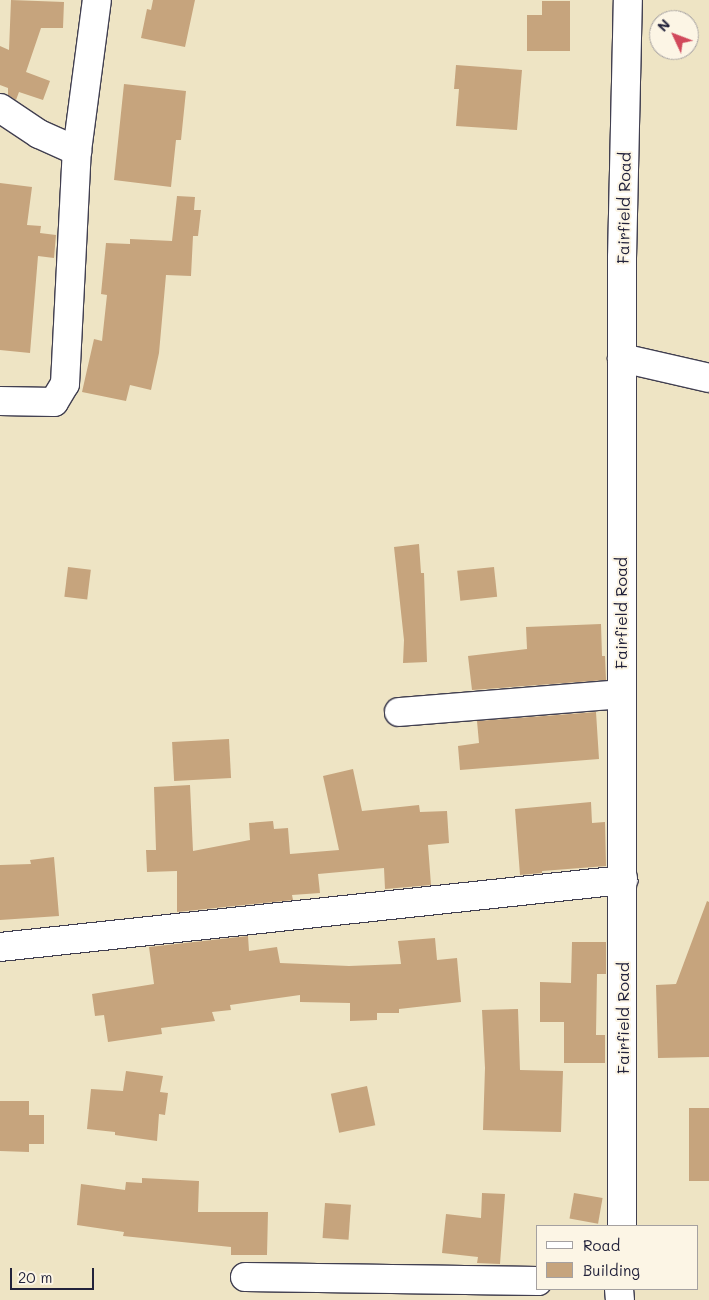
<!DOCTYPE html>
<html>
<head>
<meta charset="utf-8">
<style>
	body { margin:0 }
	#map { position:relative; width:709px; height:1300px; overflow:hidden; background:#eee4c4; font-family:Mali,sans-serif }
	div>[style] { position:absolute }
	.building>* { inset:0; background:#c6a47d; transform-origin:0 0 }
	.roads { filter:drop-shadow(1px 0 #413f50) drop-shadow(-1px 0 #413f50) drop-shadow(0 1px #413f50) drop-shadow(0 -1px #413f50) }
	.minor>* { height:28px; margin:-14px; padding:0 14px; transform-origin:14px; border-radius:14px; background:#fff }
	span { translate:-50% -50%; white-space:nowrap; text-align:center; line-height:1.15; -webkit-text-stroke:4px #fcf5e5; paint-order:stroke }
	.street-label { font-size:16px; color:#22223b }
	.legend { position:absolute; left:536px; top:1225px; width:162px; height:65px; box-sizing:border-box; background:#fcf5e5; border:1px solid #a5a1a1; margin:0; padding:6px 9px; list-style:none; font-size:15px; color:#22223b }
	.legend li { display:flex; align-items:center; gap:10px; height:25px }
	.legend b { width:25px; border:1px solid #a5a1a1 }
	.north { position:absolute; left:649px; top:10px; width:50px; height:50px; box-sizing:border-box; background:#fcf5e5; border:1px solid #a5a1a1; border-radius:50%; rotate:313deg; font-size:14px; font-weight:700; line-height:20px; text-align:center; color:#22223b }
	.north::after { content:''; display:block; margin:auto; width:18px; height:22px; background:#d1495b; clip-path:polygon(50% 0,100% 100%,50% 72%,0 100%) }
	.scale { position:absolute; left:10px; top:1268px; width:84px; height:22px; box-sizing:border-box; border:2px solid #22223b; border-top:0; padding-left:6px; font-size:15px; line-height:18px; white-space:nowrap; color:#22223b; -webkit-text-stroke:4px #fcf5e5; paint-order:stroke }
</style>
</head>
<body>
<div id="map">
	<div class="building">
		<div style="clip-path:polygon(11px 0,64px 2px,63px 28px,41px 28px,26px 72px,50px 81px,43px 100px,19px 92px,16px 100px,8px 95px,8px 88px,0 85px,0 46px,9px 50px)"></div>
		<div style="clip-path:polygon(153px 0,195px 0,185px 47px,141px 38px,147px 9px,151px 10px)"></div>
		<div style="clip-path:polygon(542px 1px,570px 1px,570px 51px,527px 51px,527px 15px,542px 15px)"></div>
		<div style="clip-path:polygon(456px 65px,522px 70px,517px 130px,456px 126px,459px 89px,454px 89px)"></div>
		<div style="clip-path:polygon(124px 84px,186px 91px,181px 140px,176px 140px,171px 187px,114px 180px)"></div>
		<div style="clip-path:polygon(0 183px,32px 187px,27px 225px,41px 226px,40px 233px,56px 235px,54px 258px,38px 256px,30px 353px,0 350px)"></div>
		<div style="clip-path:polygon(177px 196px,195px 197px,194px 210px,201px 210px,198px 236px,193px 236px,191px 276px,166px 275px,159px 353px,151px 390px,130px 385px,126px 401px,82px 392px,94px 339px,102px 341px,107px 295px,101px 294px,106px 243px,130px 244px,130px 239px,172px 241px)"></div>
		<div style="clip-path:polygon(419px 544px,421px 573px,424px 573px,427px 662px,403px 663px,404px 640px,394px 547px)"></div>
		<div style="left:68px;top:567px;width:23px;height:30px;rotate:7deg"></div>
		<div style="left:494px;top:567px;width:30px;height:37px;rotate:84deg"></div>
		<div style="clip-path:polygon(601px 624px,602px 656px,605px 656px,606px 680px,472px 690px,468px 656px,527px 649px,526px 627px)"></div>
		<div style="clip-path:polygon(596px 712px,599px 759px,460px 770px,458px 746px,479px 743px,477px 721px)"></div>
		<div style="left:229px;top:739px;width:39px;height:57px;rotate:87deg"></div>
		<div style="clip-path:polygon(353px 769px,362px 811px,419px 805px,420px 812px,447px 811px,449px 843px,428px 845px,431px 885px,385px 889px,384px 868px,318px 874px,320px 893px,292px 895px,293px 900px,177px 912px,177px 871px,147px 872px,146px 850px,156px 850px,154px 787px,190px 785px,193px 851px,250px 840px,249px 823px,273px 821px,274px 829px,288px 828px,290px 854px,339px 850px,323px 776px)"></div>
		<div style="clip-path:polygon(591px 802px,592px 823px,605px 822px,606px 866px,542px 871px,542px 873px,520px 875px,515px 809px)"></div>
		<div style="clip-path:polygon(54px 857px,59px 916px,0 920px,0 865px,31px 864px,30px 860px)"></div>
		<div style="clip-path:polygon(707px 901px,709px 902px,709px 1057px,658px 1058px,656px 985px,676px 984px)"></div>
		<div style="clip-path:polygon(248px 936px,249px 951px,277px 947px,280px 963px,349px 966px,401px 964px,398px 941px,435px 938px,437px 960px,457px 958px,461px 1002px,399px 1009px,399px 1013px,377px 1013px,377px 1020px,350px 1021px,350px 1003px,300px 1002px,300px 995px,230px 1005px,231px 1010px,212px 1012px,215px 1021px,161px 1028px,162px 1034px,108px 1042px,104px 1015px,95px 1016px,92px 994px,154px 984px,149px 947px)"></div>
		<div style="clip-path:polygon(572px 942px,606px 942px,606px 974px,597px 974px,596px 1035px,605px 1035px,605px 1063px,564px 1063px,564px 1022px,540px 1022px,540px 982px,571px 983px)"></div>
		<div style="clip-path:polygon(518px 1009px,520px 1070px,563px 1071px,561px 1132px,483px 1130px,485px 1068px,482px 1010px)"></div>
		<div style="clip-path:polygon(126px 1071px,163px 1076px,160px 1092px,168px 1093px,165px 1115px,159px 1114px,157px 1141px,115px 1135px,115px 1132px,87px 1129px,91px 1089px,123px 1091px)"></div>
		<div style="left:367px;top:1086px;width:40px;height:37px;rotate:78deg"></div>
		<div style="clip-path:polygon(0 1101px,29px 1101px,29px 1115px,44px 1115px,44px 1144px,29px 1144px,29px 1152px,0 1151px)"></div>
		<div style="left:689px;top:1108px;width:20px;height:73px"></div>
		<div style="clip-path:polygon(142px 1178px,199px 1181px,198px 1212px,268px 1212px,267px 1255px,231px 1255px,231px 1247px,123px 1236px,124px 1232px,77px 1225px,81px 1184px,125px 1190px,126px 1182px,142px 1183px)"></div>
		<div style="clip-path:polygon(482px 1193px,505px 1194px,500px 1264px,477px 1263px,478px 1257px,442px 1253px,446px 1214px,481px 1218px)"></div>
		<div style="left:574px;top:1193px;width:29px;height:26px;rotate:10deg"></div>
		<div style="left:325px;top:1203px;width:26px;height:35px;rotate:4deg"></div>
	</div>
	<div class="roads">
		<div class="minor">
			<div style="left:0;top:108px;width:47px;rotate:33.7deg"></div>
			<div style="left:39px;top:134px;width:42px;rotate:24.1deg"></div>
			<div style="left:622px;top:358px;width:89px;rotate:12.9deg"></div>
			<div style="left:0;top:401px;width:54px;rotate:1.1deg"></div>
			<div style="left:54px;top:402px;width:21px;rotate:-59deg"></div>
			<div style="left:65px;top:384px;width:233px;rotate:-87.1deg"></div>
			<div style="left:77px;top:151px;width:152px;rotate:-82.5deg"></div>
			<div style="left:399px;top:712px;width:223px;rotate:-4.6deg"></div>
			<div style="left:0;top:947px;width:627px;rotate:-6.14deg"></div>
			<div style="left:622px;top:1226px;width:968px;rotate:-90deg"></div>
			<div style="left:622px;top:258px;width:258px;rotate:-88.7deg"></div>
			<div style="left:245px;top:1277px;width:293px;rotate:0.8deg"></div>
			<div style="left:619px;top:1289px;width:11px;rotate:85deg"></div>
		</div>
	</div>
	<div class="street-label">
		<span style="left:624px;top:208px;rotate:-89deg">Fairfield Road</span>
		<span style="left:621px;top:613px;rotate:-90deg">Fairfield Road</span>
		<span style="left:623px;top:1018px;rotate:-90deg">Fairfield Road</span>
	</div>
	<ul class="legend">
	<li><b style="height:6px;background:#fff"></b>Road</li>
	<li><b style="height:14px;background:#c6a47d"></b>Building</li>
	</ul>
	<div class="north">N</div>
	<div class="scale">20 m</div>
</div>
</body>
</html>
